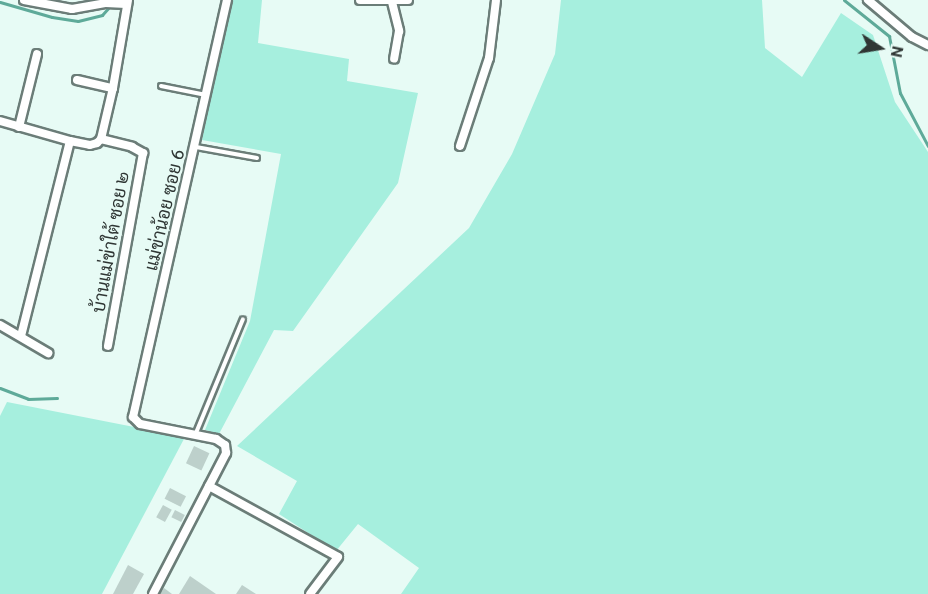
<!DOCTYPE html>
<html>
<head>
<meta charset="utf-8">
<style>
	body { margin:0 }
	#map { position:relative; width:928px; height:594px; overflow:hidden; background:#e7fbf5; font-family:Georgia,Sarabun,serif }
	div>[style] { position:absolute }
	.green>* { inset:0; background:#a6efde }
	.stream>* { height:3px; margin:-1.5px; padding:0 1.5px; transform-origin:1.5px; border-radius:1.5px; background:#5eaa99 }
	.building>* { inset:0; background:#bdd0cb; transform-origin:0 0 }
	.roads { filter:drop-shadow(2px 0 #6b7d78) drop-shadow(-2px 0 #6b7d78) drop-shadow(0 2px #6b7d78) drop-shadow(0 -2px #6b7d78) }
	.service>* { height:4px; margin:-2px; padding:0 2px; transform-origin:2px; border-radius:2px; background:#fff }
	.minor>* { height:8px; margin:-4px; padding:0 4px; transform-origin:4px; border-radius:4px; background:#fff }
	span { translate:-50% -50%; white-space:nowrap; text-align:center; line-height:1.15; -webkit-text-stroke:4.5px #e7fbf5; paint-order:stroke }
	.street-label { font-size:18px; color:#2f3634 }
	.north { position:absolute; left:850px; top:18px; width:60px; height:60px; -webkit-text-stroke:4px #e7fbf5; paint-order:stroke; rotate:102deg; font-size:16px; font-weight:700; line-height:24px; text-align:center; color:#2f3634 }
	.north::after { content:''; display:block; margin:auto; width:21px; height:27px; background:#2f3634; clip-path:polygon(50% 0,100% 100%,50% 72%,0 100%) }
</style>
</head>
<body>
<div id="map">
	<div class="green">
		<div style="clip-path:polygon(231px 0,262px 0,258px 43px,349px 59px,347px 81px,418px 93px,398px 183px,293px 331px,274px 330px,219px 434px,205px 430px,250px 321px,281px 154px,202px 140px)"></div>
		<div style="clip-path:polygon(561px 0,762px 0,765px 48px,802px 77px,841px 13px,873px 35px,895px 102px,928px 152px,928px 594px,401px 594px,419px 568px,358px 524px,336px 551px,279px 514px,297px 481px,237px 446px,469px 228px,512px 154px,555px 54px)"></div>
		<div style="clip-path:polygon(7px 402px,185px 437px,102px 594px,0 594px,0 416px)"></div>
	</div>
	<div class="stream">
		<div style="left:844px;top:0;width:58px;rotate:38.7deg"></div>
		<div style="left:889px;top:36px;width:58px;rotate:79.1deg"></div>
		<div style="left:900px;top:93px;width:60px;rotate:62.2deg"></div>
		<div style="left:0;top:2px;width:54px;rotate:16.1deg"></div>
		<div style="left:52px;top:17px;width:26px;rotate:9deg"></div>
		<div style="left:78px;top:21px;width:25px;rotate:-14deg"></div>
		<div style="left:102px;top:15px;width:15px;rotate:-48deg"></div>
		<div style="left:0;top:388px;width:30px;rotate:21deg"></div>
		<div style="left:28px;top:399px;width:29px;rotate:-2deg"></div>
	</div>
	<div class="building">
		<div style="left:194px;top:446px;width:17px;height:19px;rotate:25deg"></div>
		<div style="left:170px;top:488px;width:18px;height:12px;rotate:27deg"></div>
		<div style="left:163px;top:505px;width:10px;height:14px;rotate:29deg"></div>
		<div style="left:175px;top:510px;width:11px;height:8px;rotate:27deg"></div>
		<div style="clip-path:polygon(128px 565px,144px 574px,133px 594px,113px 594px)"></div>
		<div style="clip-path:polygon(190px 576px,216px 594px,179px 594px)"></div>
		<div style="clip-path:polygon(242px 585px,256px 594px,236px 594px)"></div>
		<div style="clip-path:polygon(164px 588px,172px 594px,160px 594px)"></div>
	</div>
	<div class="roads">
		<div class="service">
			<div style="left:161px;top:86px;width:46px;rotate:11.3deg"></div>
			<div style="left:196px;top:147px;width:62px;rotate:10.2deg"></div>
			<div style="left:196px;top:433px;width:123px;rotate:-67.6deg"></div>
		</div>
		<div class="minor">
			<div style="left:24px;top:0;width:49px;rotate:10.6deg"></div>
			<div style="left:72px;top:9px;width:35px;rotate:-10deg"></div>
			<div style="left:106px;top:3px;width:20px;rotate:3deg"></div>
			<div style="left:360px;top:0;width:48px"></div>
			<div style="left:868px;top:0;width:57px;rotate:40.1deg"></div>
			<div style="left:912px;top:37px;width:18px;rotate:27deg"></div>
			<div style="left:392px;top:2px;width:30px;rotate:76deg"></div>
			<div style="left:399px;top:31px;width:28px;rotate:100deg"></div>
			<div style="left:77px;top:80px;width:37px;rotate:13deg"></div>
			<div style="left:0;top:121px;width:73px;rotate:15.9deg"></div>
			<div style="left:70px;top:141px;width:20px;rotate:11deg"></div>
			<div style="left:90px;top:145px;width:7px;rotate:-16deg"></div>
			<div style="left:97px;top:143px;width:6px;rotate:-45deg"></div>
			<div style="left:101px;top:139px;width:52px;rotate:-76.8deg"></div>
			<div style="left:113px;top:88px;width:89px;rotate:-80.3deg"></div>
			<div style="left:19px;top:127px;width:75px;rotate:-76.1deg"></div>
			<div style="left:101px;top:139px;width:32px;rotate:14deg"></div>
			<div style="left:132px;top:147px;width:13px;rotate:29deg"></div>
			<div style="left:143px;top:153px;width:196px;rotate:100.3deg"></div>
			<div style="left:460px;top:146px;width:93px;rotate:-71.8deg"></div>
			<div style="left:489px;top:58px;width:58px;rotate:-83.1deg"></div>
			<div style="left:0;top:325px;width:56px;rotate:30.3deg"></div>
			<div style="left:21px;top:336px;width:201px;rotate:-75.9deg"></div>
			<div style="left:209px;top:486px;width:147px;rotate:28.8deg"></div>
			<div style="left:338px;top:557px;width:46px;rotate:127.1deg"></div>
			<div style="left:153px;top:594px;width:159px;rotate:-62.6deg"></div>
			<div style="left:226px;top:453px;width:8px;rotate:-97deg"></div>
			<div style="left:225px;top:445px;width:11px;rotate:-146deg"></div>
			<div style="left:216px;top:439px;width:77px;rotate:-168.8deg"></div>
			<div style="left:140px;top:424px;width:10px;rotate:-135deg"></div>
			<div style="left:133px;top:417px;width:427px;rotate:-77.3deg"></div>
		</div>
	</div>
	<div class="street-label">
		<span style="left:164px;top:210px;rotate:-77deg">แม่ข่าน้อย ซอย 6</span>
		<span style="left:110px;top:242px;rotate:-80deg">บ้านแม่ข่าใต้ ซอย ๒</span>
	</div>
	<div class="north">N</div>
</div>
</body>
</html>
